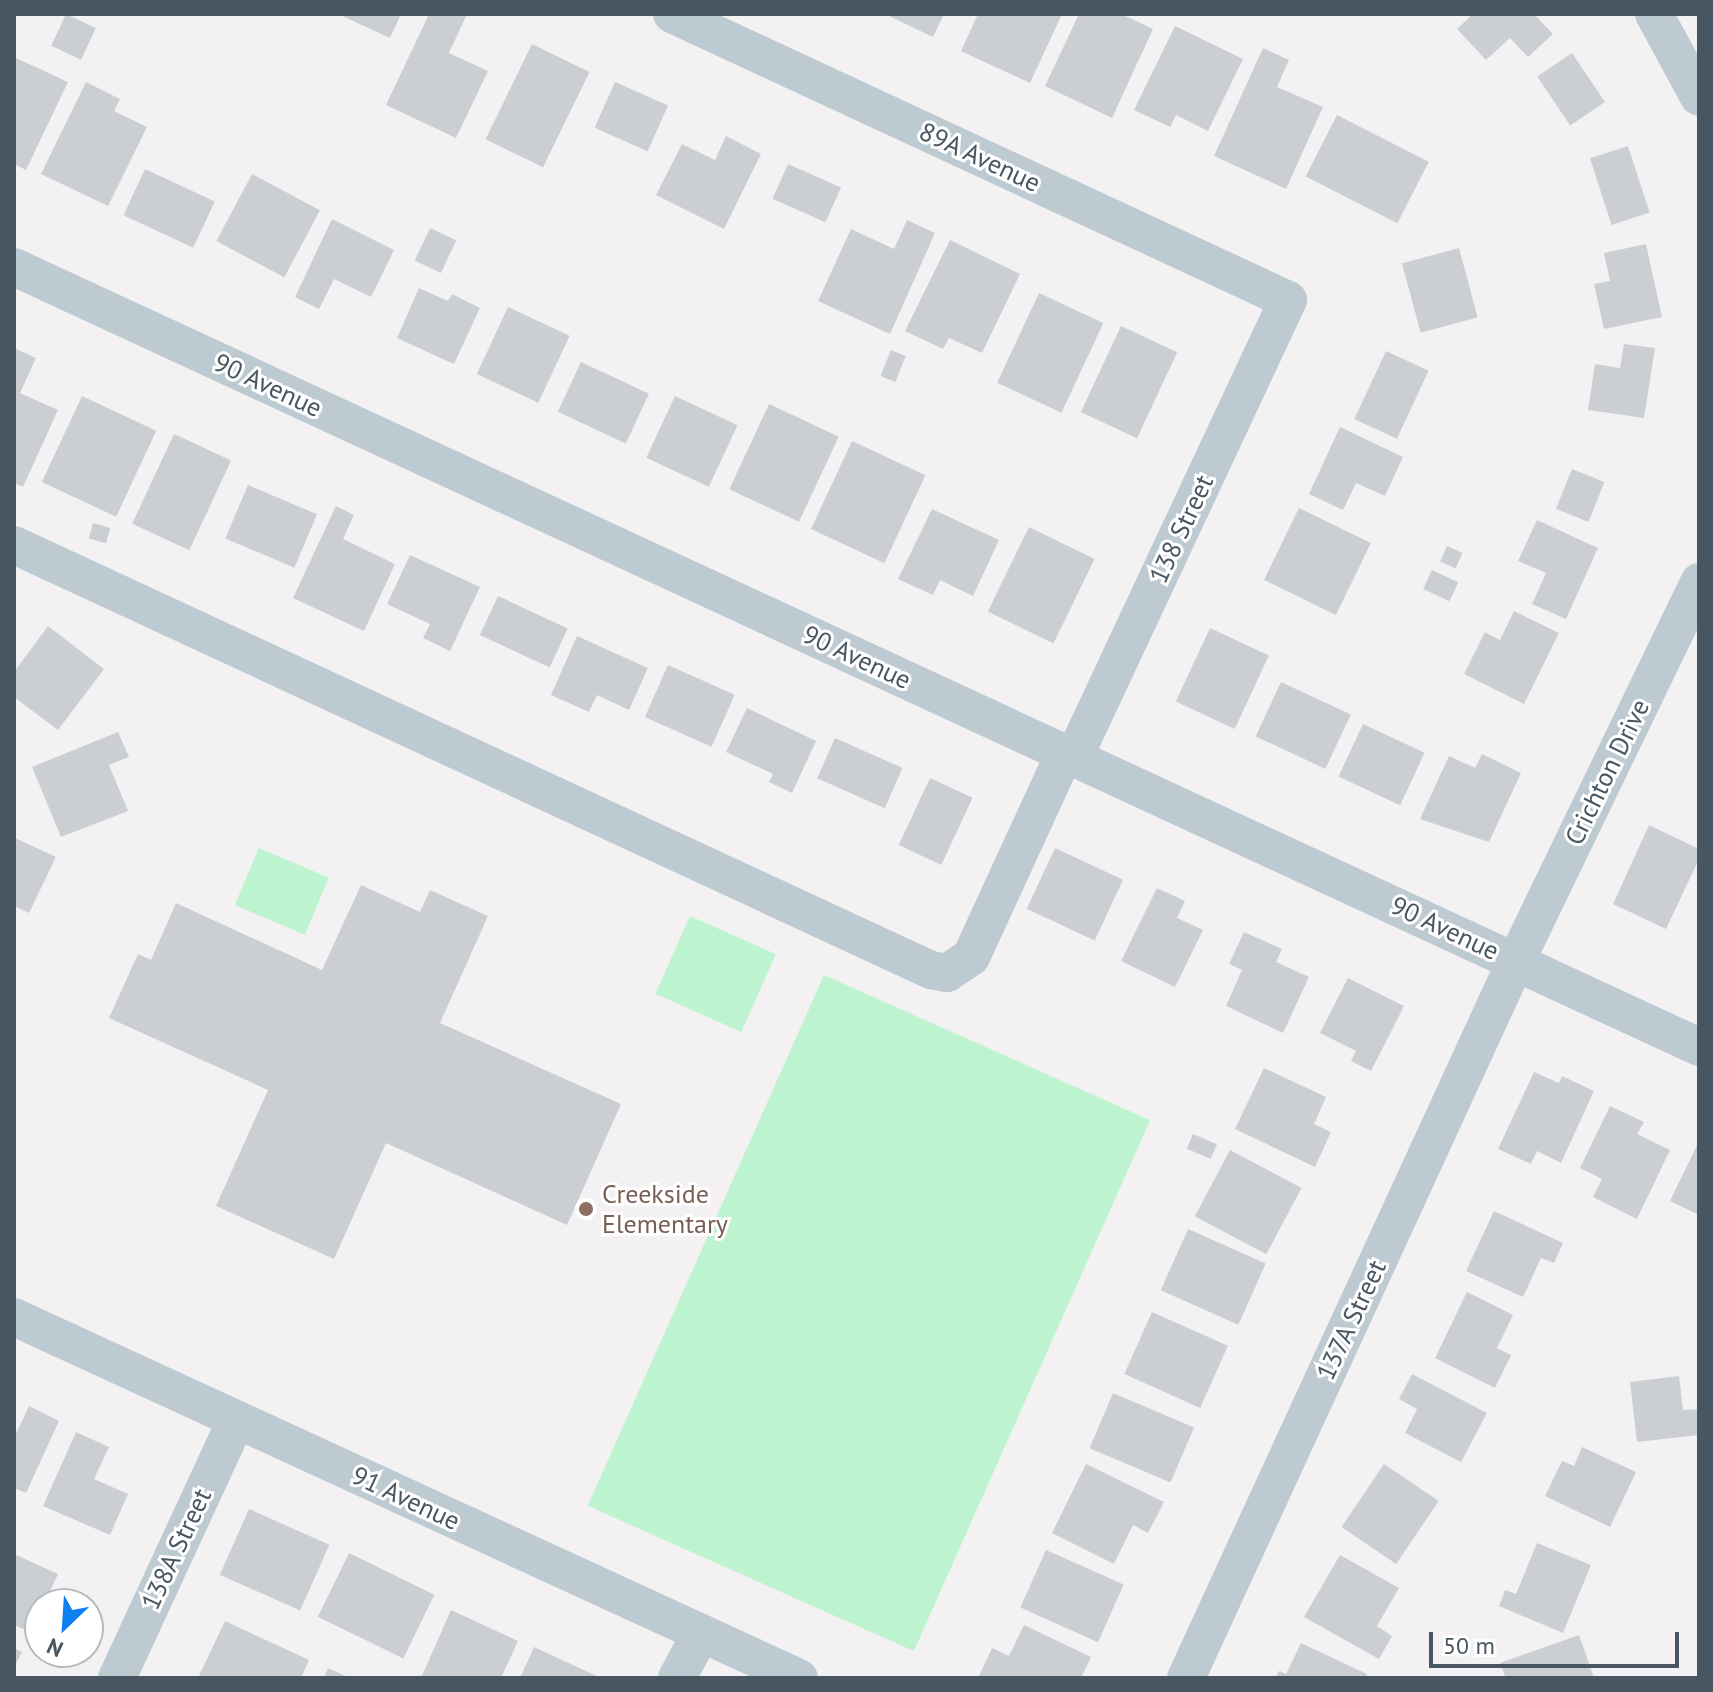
<!DOCTYPE html>
<html>
<head>
<meta charset="utf-8">
<style>
	body { margin:0 }
	#map { position:relative; width:1713px; height:1692px; overflow:hidden; background:#f4f1f2; font-family:"PT Sans",sans-serif }
	div>[style] { position:absolute }
	.green>* { inset:0; background:#bef3cf; transform-origin:0 0 }
	.building>* { inset:0; background:#cbcfd4; transform-origin:0 0 }
	.minor>* { height:38px; margin:-19px; padding:0 19px; transform-origin:19px; border-radius:19px; background:#becad2 }
	.dots>* { width:22px; height:22px; translate:-50% -50%; box-sizing:border-box; border:4px solid #fff; border-radius:50% }
	span { translate:-50% -50%; white-space:nowrap; text-align:center; line-height:1.15; -webkit-text-stroke:6px #fff; paint-order:stroke }
	.street-label { font-size:26px; color:#485661 }
	.education-label { font-size:26px; color:#785e54 }
	.left { translate:0 -50%; text-align:left }
	.frame { position:absolute; inset:0; border:16px solid #485661; pointer-events:none }
	.north { position:absolute; left:24px; top:1588px; width:80px; height:80px; box-sizing:border-box; background:#fff; border:2px solid #b6bbc0; border-radius:50%; rotate:205deg; font-size:22px; font-weight:700; line-height:32px; text-align:center; color:#485661 }
	.north::after { content:''; display:block; margin:auto; width:28px; height:36px; background:#0d81f2; clip-path:polygon(50% 0,100% 100%,50% 72%,0 100%) }
	.scale { position:absolute; left:1429px; top:1632px; width:250px; height:36px; box-sizing:border-box; border:4px solid #485661; border-top:0; padding-left:10px; font-size:24px; line-height:28px; white-space:nowrap; color:#485661; -webkit-text-stroke:6px #fff; paint-order:stroke }
</style>
</head>
<body>
<div id="map">
	<div class="green">
		<div style="left:259px;top:848px;width:76px;height:62px;rotate:23deg"></div>
		<div style="left:690px;top:916px;width:94px;height:85px;rotate:24deg"></div>
		<div style="left:824px;top:975px;width:357px;height:581px;rotate:24deg"></div>
	</div>
	<div class="building">
		<div style="left:66px;top:14px;width:33px;height:35px;rotate:25deg"></div>
		<div style="clip-path:polygon(338px 14px,401px 14px,390px 38px)"></div>
		<div style="clip-path:polygon(429px 14px,467px 14px,449px 53px,488px 71px,456px 138px,386px 105px)"></div>
		<div style="clip-path:polygon(885px 14px,944px 14px,933px 37px)"></div>
		<div style="clip-path:polygon(978px 14px,1062px 14px,1030px 83px,961px 51px)"></div>
		<div style="clip-path:polygon(1079px 14px,1121px 14px,1153px 29px,1112px 118px,1045px 86px)"></div>
		<div style="clip-path:polygon(1473px 14px,1534px 14px,1553px 34px,1528px 57px,1510px 38px,1486px 60px,1457px 29px)"></div>
		<div style="clip-path:polygon(1175px 26px,1243px 59px,1208px 131px,1176px 115px,1170px 127px,1134px 110px)"></div>
		<div style="left:532px;top:44px;width:64px;height:106px;rotate:26deg"></div>
		<div style="clip-path:polygon(1263px 48px,1289px 60px,1277px 87px,1323px 107px,1286px 189px,1214px 156px)"></div>
		<div style="left:1572px;top:53px;width:59px;height:42px;rotate:56deg"></div>
		<div style="clip-path:polygon(14px 57px,68px 82px,26px 170px,14px 164px)"></div>
		<div style="clip-path:polygon(86px 82px,120px 99px,114px 111px,147px 127px,108px 206px,41px 174px)"></div>
		<div style="left:615px;top:82px;width:58px;height:50px;rotate:24deg"></div>
		<div style="left:1337px;top:115px;width:103px;height:69px;rotate:27deg"></div>
		<div style="clip-path:polygon(726px 136px,761px 154px,724px 229px,656px 195px,682px 144px,715px 160px)"></div>
		<div style="left:1628px;top:146px;width:70px;height:40px;rotate:72deg"></div>
		<div style="left:788px;top:164px;width:58px;height:38px;rotate:24deg"></div>
		<div style="left:145px;top:169px;width:77px;height:51px;rotate:25deg"></div>
		<div style="left:252px;top:174px;width:77px;height:76px;rotate:28deg"></div>
		<div style="clip-path:polygon(332px 219px,394px 250px,371px 297px,334px 279px,319px 309px,295px 297px)"></div>
		<div style="clip-path:polygon(907px 220px,935px 233px,890px 334px,818px 301px,851px 229px,894px 249px)"></div>
		<div style="left:430px;top:228px;width:29px;height:36px;rotate:25deg"></div>
		<div style="clip-path:polygon(950px 240px,1020px 274px,982px 353px,949px 338px,943px 349px,905px 331px)"></div>
		<div style="clip-path:polygon(1646px 244px,1662px 317px,1604px 329px,1594px 284px,1610px 281px,1604px 253px)"></div>
		<div style="left:1459px;top:248px;width:72px;height:59px;rotate:75deg"></div>
		<div style="clip-path:polygon(419px 288px,448px 301px,452px 294px,480px 308px,454px 364px,397px 338px)"></div>
		<div style="left:1039px;top:293px;width:71px;height:99px;rotate:25deg"></div>
		<div style="left:508px;top:307px;width:68px;height:74px;rotate:25deg"></div>
		<div style="left:1121px;top:326px;width:62px;height:95px;rotate:25deg"></div>
		<div style="clip-path:polygon(1624px 344px,1655px 348px,1644px 418px,1588px 410px,1595px 364px,1620px 368px)"></div>
		<div style="clip-path:polygon(14px 348px,36px 358px,20px 393px,58px 410px,23px 487px,14px 483px)"></div>
		<div style="left:891px;top:350px;width:16px;height:28px;rotate:22deg"></div>
		<div style="left:1386px;top:351px;width:47px;height:75px;rotate:25deg"></div>
		<div style="left:581px;top:362px;width:75px;height:55px;rotate:25deg"></div>
		<div style="left:82px;top:396px;width:82px;height:95px;rotate:25deg"></div>
		<div style="left:675px;top:396px;width:69px;height:68px;rotate:25deg"></div>
		<div style="left:769px;top:404px;width:77px;height:94px;rotate:25deg"></div>
		<div style="clip-path:polygon(1340px 427px,1403px 457px,1385px 496px,1356px 483px,1343px 510px,1309px 494px)"></div>
		<div style="left:174px;top:434px;width:63px;height:99px;rotate:25deg"></div>
		<div style="left:852px;top:441px;width:81px;height:97px;rotate:25deg"></div>
		<div style="left:1572px;top:469px;width:35px;height:43px;rotate:22deg"></div>
		<div style="left:248px;top:485px;width:75px;height:58px;rotate:23deg"></div>
		<div style="clip-path:polygon(336px 506px,354px 515px,343px 539px,395px 564px,364px 631px,293px 598px)"></div>
		<div style="left:1299px;top:508px;width:80px;height:80px;rotate:26deg"></div>
		<div style="clip-path:polygon(932px 509px,999px 540px,973px 596px,940px 580px,933px 595px,898px 579px)"></div>
		<div style="clip-path:polygon(1537px 520px,1598px 548px,1566px 619px,1532px 604px,1546px 573px,1518px 561px)"></div>
		<div style="left:93px;top:523px;width:18px;height:16px;rotate:16deg"></div>
		<div style="left:1029px;top:527px;width:73px;height:94px;rotate:26deg"></div>
		<div style="left:1447px;top:546px;width:17px;height:17px;rotate:24deg"></div>
		<div style="clip-path:polygon(410px 555px,480px 587px,450px 651px,423px 638px,430px 624px,387px 604px)"></div>
		<div style="left:1432px;top:570px;width:29px;height:21px;rotate:25deg"></div>
		<div style="left:498px;top:596px;width:77px;height:43px;rotate:25deg"></div>
		<div style="clip-path:polygon(1514px 611px,1559px 633px,1524px 704px,1464px 674px,1485px 632px,1500px 640px)"></div>
		<div style="clip-path:polygon(48px 626px,104px 669px,58px 730px,14px 697px,14px 672px)"></div>
		<div style="left:1210px;top:628px;width:65px;height:81px;rotate:25deg"></div>
		<div style="clip-path:polygon(577px 636px,648px 668px,629px 710px,597px 695px,589px 712px,551px 695px)"></div>
		<div style="left:668px;top:665px;width:73px;height:57px;rotate:24deg"></div>
		<div style="left:1281px;top:682px;width:77px;height:60px;rotate:25deg"></div>
		<div style="clip-path:polygon(747px 708px,816px 741px,792px 793px,769px 782px,773px 774px,726px 752px)"></div>
		<div style="left:1363px;top:724px;width:68px;height:58px;rotate:25deg"></div>
		<div style="clip-path:polygon(118px 732px,129px 757px,109px 765px,128px 811px,61px 837px,32px 767px)"></div>
		<div style="left:835px;top:738px;width:74px;height:44px;rotate:24deg"></div>
		<div style="clip-path:polygon(1482px 754px,1521px 773px,1489px 842px,1420px 819px,1449px 756px,1475px 768px)"></div>
		<div style="left:930px;top:778px;width:47px;height:74px;rotate:25deg"></div>
		<div style="clip-path:polygon(1649px 825px,1699px 849px,1699px 859px,1666px 929px,1613px 904px)"></div>
		<div style="clip-path:polygon(15px 838px,56px 857px,29px 913px,14px 906px)"></div>
		<div style="left:1055px;top:848px;width:75px;height:67px;rotate:25deg"></div>
		<div style="clip-path:polygon(361px 885px,420px 912px,430px 890px,488px 916px,440px 1023px,621px 1104px,567px 1225px,386px 1143px,334px 1259px,216px 1206px,268px 1090px,109px 1018px,138px 954px,151px 960px,176px 903px,322px 970px)"></div>
		<div style="clip-path:polygon(1157px 888px,1185px 901px,1177px 918px,1203px 930px,1175px 987px,1121px 961px)"></div>
		<div style="clip-path:polygon(1244px 932px,1282px 949px,1276px 962px,1309px 977px,1283px 1033px,1226px 1006px,1242px 970px,1229px 964px)"></div>
		<div style="clip-path:polygon(1348px 978px,1404px 1006px,1371px 1071px,1351px 1061px,1356px 1051px,1320px 1033px)"></div>
		<div style="clip-path:polygon(1264px 1068px,1326px 1097px,1314px 1124px,1331px 1132px,1315px 1167px,1235px 1129px)"></div>
		<div style="clip-path:polygon(1534px 1072px,1559px 1083px,1562px 1076px,1594px 1091px,1561px 1163px,1537px 1151px,1531px 1164px,1498px 1149px)"></div>
		<div style="clip-path:polygon(1610px 1106px,1644px 1122px,1637px 1134px,1670px 1150px,1637px 1219px,1593px 1197px,1602px 1179px,1580px 1168px)"></div>
		<div style="left:1193px;top:1134px;width:26px;height:16px;rotate:23deg"></div>
		<div style="clip-path:polygon(1699px 1141px,1699px 1215px,1670px 1201px)"></div>
		<div style="left:1230px;top:1150px;width:81px;height:75px;rotate:28deg"></div>
		<div style="clip-path:polygon(1494px 1211px,1563px 1243px,1554px 1263px,1541px 1258px,1523px 1297px,1466px 1271px)"></div>
		<div style="left:1188px;top:1229px;width:85px;height:67px;rotate:24deg"></div>
		<div style="clip-path:polygon(1467px 1292px,1513px 1315px,1497px 1348px,1511px 1355px,1495px 1388px,1435px 1358px)"></div>
		<div style="left:1152px;top:1312px;width:83px;height:68px;rotate:24deg"></div>
		<div style="clip-path:polygon(1412px 1374px,1487px 1413px,1461px 1462px,1405px 1433px,1417px 1409px,1399px 1399px)"></div>
		<div style="clip-path:polygon(1679px 1376px,1683px 1410px,1699px 1409px,1699px 1435px,1637px 1442px,1630px 1382px)"></div>
		<div style="left:1113px;top:1393px;width:88px;height:60px;rotate:23deg"></div>
		<div style="clip-path:polygon(29px 1406px,59px 1421px,26px 1493px,14px 1488px,14px 1438px)"></div>
		<div style="clip-path:polygon(76px 1432px,109px 1447px,94px 1479px,128px 1494px,110px 1535px,43px 1506px)"></div>
		<div style="clip-path:polygon(1582px 1447px,1636px 1472px,1610px 1527px,1545px 1496px,1562px 1461px,1574px 1466px)"></div>
		<div style="clip-path:polygon(1086px 1464px,1164px 1502px,1148px 1533px,1133px 1525px,1114px 1564px,1052px 1533px)"></div>
		<div style="left:1384px;top:1464px;width:66px;height:76px;rotate:34deg"></div>
		<div style="left:249px;top:1509px;width:88px;height:72px;rotate:24deg"></div>
		<div style="clip-path:polygon(1537px 1543px,1591px 1565px,1563px 1633px,1499px 1606px,1505px 1590px,1516px 1594px)"></div>
		<div style="left:1046px;top:1550px;width:85px;height:63px;rotate:24deg"></div>
		<div style="left:349px;top:1553px;width:95px;height:71px;rotate:26deg"></div>
		<div style="clip-path:polygon(14px 1554px,58px 1574px,31px 1632px,14px 1625px)"></div>
		<div style="clip-path:polygon(1340px 1555px,1399px 1588px,1377px 1626px,1392px 1636px,1379px 1659px,1304px 1617px)"></div>
		<div style="clip-path:polygon(451px 1610px,518px 1641px,501px 1678px,421px 1678px)"></div>
		<div style="clip-path:polygon(225px 1621px,309px 1660px,301px 1678px,198px 1678px)"></div>
		<div style="clip-path:polygon(1024px 1625px,1091px 1657px,1081px 1678px,979px 1676px,992px 1648px,1009px 1656px)"></div>
		<div style="clip-path:polygon(1579px 1635px,1594px 1678px,1506px 1678px,1500px 1663px)"></div>
		<div style="clip-path:polygon(1301px 1643px,1367px 1674px,1365px 1678px,1276px 1678px,1279px 1671px,1286px 1674px)"></div>
		<div style="clip-path:polygon(534px 1647px,601px 1678px,520px 1678px)"></div>
		<div style="clip-path:polygon(14px 1648px,22px 1652px,14px 1668px)"></div>
		<div style="clip-path:polygon(328px 1668px,350px 1678px,324px 1678px)"></div>
	</div>
	<div class="minor">
		<div style="left:672px;top:14px;width:679px;rotate:24.9deg"></div>
		<div style="left:1288px;top:300px;width:505px;rotate:115.09deg"></div>
		<div style="left:1654px;top:14px;width:94px;rotate:61.5deg"></div>
		<div style="left:14px;top:267px;width:1857px;rotate:24.84deg"></div>
		<div style="left:14px;top:545px;width:1011px;rotate:24.87deg"></div>
		<div style="left:931px;top:970px;width:16px;rotate:11deg"></div>
		<div style="left:947px;top:973px;width:29px;rotate:-34deg"></div>
		<div style="left:971px;top:957px;width:225px;rotate:-65.3deg"></div>
		<div style="left:14px;top:1317px;width:864px;rotate:24.7deg"></div>
		<div style="left:117px;top:1678px;width:283px;rotate:-65.2deg"></div>
		<div style="left:677px;top:1678px;width:51px;rotate:-61.9deg"></div>
		<div style="left:1186px;top:1678px;width:789px;rotate:-65.29deg"></div>
		<div style="left:1516px;top:961px;width:421px;rotate:-64.2deg"></div>
	</div>
	<div class="dots">
		<div style="left:586px;top:1209px;background:#8d6e63"></div>
	</div>
	<div class="street-label">
		<span style="left:980px;top:157px;rotate:25deg">89A Avenue</span>
		<span style="left:268px;top:385px;rotate:25deg">90 Avenue</span>
		<span style="left:1181px;top:529px;rotate:-65deg">138 Street</span>
		<span style="left:857px;top:657px;rotate:25deg">90 Avenue</span>
		<span style="left:1607px;top:772px;rotate:-64deg">Crichton Drive</span>
		<span style="left:1445px;top:928px;rotate:25deg">90 Avenue</span>
		<span style="left:1351px;top:1320px;rotate:-65deg">137A Street</span>
		<span style="left:406px;top:1498px;rotate:25deg">91 Avenue</span>
		<span style="left:176px;top:1549px;rotate:-65deg">138A Street</span>
	</div>
	<div class="education-label">
		<span class="left" style="left:602px;top:1209px">Creekside<br>Elementary</span>
	</div>
	<div class="frame"></div>
	<div class="north">N</div>
	<div class="scale">50 m</div>
</div>
</body>
</html>
